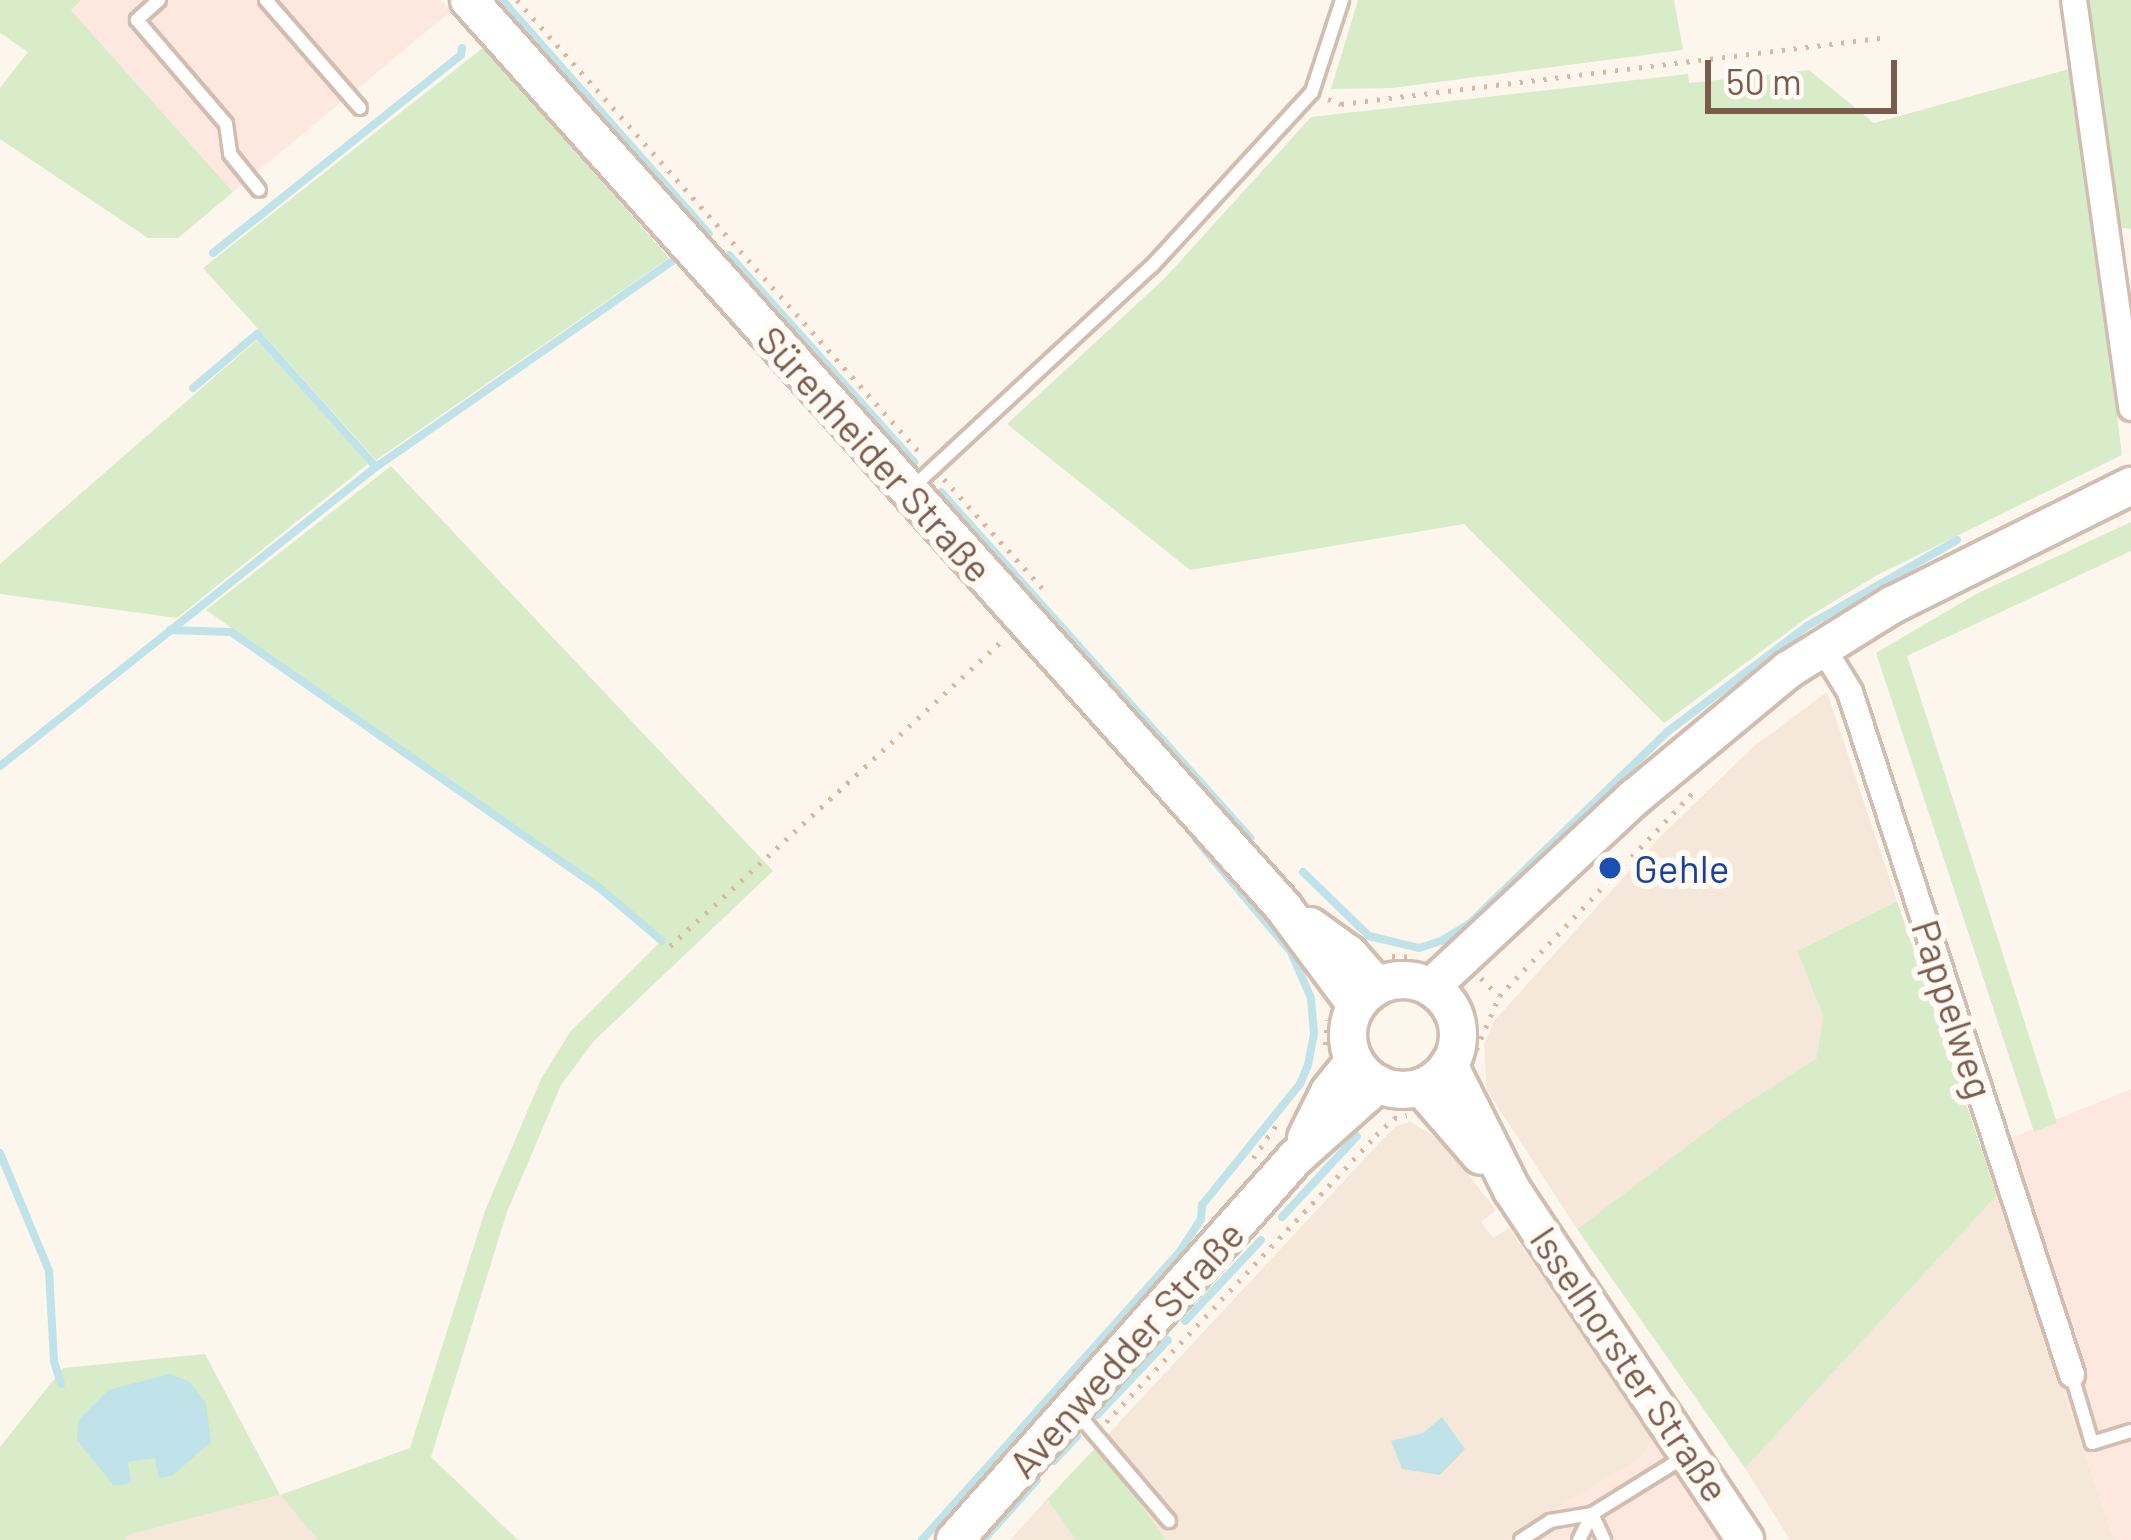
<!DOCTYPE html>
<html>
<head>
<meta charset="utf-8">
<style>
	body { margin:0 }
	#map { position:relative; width:2131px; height:1540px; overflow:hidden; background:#fdf6ec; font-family:Barlow,sans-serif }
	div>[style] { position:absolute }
	.residential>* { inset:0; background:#f5e8da }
	.commercial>* { inset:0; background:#fde8e0 }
	.green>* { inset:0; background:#d8ecc9 }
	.water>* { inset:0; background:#bfe3e8 }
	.stream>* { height:8px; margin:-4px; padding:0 4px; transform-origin:4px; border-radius:4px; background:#bfe3e8 }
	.path>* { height:4.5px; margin-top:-2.25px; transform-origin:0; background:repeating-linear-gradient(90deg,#d9b8a5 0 3px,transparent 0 12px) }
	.roads { filter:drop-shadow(3px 0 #d1beb0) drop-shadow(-3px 0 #d1beb0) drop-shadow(0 3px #d1beb0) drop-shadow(0 -3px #d1beb0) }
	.lane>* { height:12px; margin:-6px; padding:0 6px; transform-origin:6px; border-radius:6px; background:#fff }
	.street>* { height:24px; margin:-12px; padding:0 12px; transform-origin:12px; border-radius:12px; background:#fff }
	.secondary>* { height:36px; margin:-18px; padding:0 18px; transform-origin:18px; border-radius:18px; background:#fff }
	.secondary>.ring { margin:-18px; padding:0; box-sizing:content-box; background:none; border:36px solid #fff; border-radius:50% }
	.dots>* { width:33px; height:33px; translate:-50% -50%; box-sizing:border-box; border:6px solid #fffaf3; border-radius:50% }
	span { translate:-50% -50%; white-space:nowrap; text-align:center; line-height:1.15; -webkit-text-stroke:12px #fffaf3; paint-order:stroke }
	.street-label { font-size:39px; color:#7a5c4d }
	.transit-label { font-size:39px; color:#164399 }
	.left { translate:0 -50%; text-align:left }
	.scale { position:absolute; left:1705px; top:60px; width:192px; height:54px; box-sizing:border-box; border:6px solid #7a5c4d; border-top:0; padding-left:15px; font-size:36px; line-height:42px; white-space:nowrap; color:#7a5c4d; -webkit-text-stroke:9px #fffaf3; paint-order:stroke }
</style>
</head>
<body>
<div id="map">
	<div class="residential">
		<div style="clip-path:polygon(1827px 692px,1897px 901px,1797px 951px,1823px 1016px,1818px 1058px,1731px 1113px,1577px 1229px,1487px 1090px,1484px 1044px,1494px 1021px,1657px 840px,1753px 747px)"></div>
		<div style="clip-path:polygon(1410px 1122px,1442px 1141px,1496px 1210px,1481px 1222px,1493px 1238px,1509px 1228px,1653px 1435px,1643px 1457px,1504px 1540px,1166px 1540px,1099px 1444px,1382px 1140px,1396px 1126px)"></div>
		<div style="clip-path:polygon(1997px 1195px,2114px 1540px,1790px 1540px,1745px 1468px)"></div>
		<div style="clip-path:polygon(280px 1495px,318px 1540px,126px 1540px,128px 1535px)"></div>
		<div style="clip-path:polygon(1047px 1499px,1076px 1540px,1010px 1540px)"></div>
	</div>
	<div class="commercial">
		<div style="clip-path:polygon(81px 0,441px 0,451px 11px,233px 192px,70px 9px)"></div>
		<div style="clip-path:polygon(2131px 1089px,2131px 1540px,2114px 1540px,1982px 1150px)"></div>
		<div style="clip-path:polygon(1653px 1435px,1721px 1540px,1504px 1540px,1643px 1457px)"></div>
	</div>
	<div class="green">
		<div style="clip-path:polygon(0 0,81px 0,71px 10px,233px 192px,178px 238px,148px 238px,0 139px,0 88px,28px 52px,0 33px)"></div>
		<div style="clip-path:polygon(1358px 0,1674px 0,1683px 50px,1392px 88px,1331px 89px)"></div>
		<div style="clip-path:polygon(2081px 0,2131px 0,2131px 229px,2115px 227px)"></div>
		<div style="clip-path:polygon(484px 47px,669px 258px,376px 460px,203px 268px)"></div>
		<div style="clip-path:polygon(2073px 68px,2122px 455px,1877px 575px,1805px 619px,1664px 723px,1464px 524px,1190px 570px,1007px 424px,1165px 278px,1311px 117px,1688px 74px,1689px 83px,1809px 70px,1874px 123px)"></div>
		<div style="clip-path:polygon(257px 340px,368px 464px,177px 618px,0 594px,0 564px)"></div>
		<div style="clip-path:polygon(391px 466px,773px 871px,594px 1041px,561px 1085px,507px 1212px,431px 1457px,518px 1540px,318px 1540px,280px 1495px,128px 1535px,125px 1540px,0 1540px,0 1447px,63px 1368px,205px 1354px,280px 1495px,410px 1448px,485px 1211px,541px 1079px,570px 1032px,663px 939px,605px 890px,206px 610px)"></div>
		<div style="clip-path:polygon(2131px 522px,2131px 551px,1907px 656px,2057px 1123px,2034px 1132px,1876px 653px,1976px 594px)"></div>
		<div style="clip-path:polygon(1897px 901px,1997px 1195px,1745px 1468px,1577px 1229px,1731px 1113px,1817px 1058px,1823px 1016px,1797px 951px)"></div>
		<div style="clip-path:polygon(1099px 1444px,1166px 1540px,1076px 1540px,1047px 1499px)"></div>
	</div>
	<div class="water">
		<div style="clip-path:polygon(170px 1374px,190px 1382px,206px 1403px,211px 1442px,172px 1476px,159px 1478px,155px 1458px,128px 1462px,131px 1483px,114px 1486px,77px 1440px,78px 1421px,108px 1390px)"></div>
		<div style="clip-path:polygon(1442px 1417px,1465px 1449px,1440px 1475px,1402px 1469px,1391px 1441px,1423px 1433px)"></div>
	</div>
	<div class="stream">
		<div style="left:502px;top:0;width:312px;rotate:48.5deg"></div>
		<div style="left:575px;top:145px;width:641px;rotate:48.1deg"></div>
		<div style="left:213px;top:253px;width:317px;rotate:-38.6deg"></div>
		<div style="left:461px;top:55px;width:7px;rotate:-82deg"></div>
		<div style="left:729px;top:255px;width:278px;rotate:48.2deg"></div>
		<div style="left:193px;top:388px;width:84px;rotate:-40.2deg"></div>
		<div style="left:257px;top:334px;width:178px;rotate:48.2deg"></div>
		<div style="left:941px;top:492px;width:464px;rotate:48.2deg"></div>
		<div style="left:170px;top:630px;width:61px;rotate:1.9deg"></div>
		<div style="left:231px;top:632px;width:453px;rotate:34.8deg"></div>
		<div style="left:603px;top:891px;width:77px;rotate:40.3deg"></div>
		<div style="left:0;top:766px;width:480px;rotate:-38.5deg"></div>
		<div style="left:376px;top:467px;width:364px;rotate:-34.8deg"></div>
		<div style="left:1303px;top:872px;width:92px;rotate:44.1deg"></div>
		<div style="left:1369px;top:936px;width:51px;rotate:13.5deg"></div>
		<div style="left:1419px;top:948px;width:25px;rotate:-18deg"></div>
		<div style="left:1443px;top:940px;width:32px;rotate:-32deg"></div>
		<div style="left:1470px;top:923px;width:274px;rotate:-44.1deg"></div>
		<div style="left:1667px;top:732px;width:176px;rotate:-37.1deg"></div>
		<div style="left:1807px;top:626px;width:173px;rotate:-29.8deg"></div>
		<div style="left:0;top:1153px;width:128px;rotate:67.4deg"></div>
		<div style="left:49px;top:1271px;width:90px;rotate:86.8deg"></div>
		<div style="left:54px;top:1361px;width:24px;rotate:73deg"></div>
		<div style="left:1282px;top:1217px;width:110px;rotate:-47.2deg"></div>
		<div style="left:1185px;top:1321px;width:111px;rotate:-46.8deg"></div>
		<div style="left:1097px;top:1415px;width:103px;rotate:-46.6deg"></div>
		<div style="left:1054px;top:1461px;width:34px;rotate:-47deg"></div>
		<div style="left:986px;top:1537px;width:76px;rotate:-48.2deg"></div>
		<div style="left:922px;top:1540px;width:385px;rotate:-48.2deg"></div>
		<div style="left:1179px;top:1253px;width:40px;rotate:-57.1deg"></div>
		<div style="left:1201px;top:1219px;width:14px;rotate:-86deg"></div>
		<div style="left:1202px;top:1205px;width:156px;rotate:-51deg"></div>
		<div style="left:1300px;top:1084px;width:21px;rotate:-67deg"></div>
		<div style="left:1308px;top:1065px;width:33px;rotate:-79deg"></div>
		<div style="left:1314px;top:1033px;width:35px;rotate:-95deg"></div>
		<div style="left:1311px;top:998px;width:50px;rotate:-113.5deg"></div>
		<div style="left:1291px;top:952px;width:148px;rotate:-130.1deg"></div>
	</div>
	<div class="path">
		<div style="left:517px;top:0;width:606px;rotate:48.34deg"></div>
		<div style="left:1328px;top:99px;width:14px;rotate:21deg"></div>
		<div style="left:1341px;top:104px;width:551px;rotate:-6.98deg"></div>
		<div style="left:944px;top:479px;width:151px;rotate:48deg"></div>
		<div style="left:670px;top:946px;width:451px;rotate:-42.6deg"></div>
		<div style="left:1392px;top:956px;width:24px;rotate:2deg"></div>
		<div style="left:1481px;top:978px;width:25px;rotate:45deg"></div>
		<div style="left:1325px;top:1045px;width:25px;rotate:-85deg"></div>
		<div style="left:1476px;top:1050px;width:59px;rotate:-66.9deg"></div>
		<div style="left:1499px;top:996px;width:283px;rotate:-46.4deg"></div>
		<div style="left:1253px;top:1158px;width:42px;rotate:-54.8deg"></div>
		<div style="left:1106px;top:1422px;width:394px;rotate:-46.7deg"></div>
		<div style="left:1376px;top:1135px;width:25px;rotate:-43deg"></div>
		<div style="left:1394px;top:1118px;width:13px;rotate:-13deg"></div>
	</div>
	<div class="roads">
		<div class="lane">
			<div style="left:159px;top:0;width:30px;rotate:138deg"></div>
			<div style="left:137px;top:20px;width:137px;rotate:49.4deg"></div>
			<div style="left:226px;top:124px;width:30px;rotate:82deg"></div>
			<div style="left:230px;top:154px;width:46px;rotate:51.1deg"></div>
			<div style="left:266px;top:0;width:143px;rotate:49deg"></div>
			<div style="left:913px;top:487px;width:326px;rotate:-42.8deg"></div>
			<div style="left:1152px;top:266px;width:236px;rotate:-47.4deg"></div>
			<div style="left:1312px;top:92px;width:97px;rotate:-71.9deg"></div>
			<div style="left:2072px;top:1376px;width:70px;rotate:73.4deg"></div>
			<div style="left:2092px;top:1443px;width:41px;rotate:-17.1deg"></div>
			<div style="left:1077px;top:1413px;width:142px;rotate:49.6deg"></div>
			<div style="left:1592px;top:1514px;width:29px;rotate:65deg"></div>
			<div style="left:1521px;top:1540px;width:35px;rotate:-33deg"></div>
			<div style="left:1550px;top:1521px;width:43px;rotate:-9.5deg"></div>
			<div style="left:1592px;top:1514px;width:110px;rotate:-31.7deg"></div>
			<div style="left:1579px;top:1540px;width:29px;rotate:-63deg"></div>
		</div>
		<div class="street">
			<div style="left:2074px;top:0;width:412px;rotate:82deg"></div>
			<div style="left:1823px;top:648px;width:52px;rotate:58.5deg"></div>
			<div style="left:1850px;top:692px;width:718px;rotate:71.99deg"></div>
		</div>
		<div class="secondary">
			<div style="left:469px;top:0;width:1219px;rotate:48.09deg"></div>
			<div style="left:1283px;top:907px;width:122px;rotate:53.3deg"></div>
			<div style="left:1310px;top:926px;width:48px;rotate:35.7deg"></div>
			<div style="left:1349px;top:954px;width:43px;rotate:48.8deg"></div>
			<div class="ring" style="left:1348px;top:980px;width:74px;height:74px"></div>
			<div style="left:1431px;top:987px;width:279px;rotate:-43deg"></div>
			<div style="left:1635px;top:797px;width:199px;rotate:-39.7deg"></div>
			<div style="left:1788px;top:670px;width:123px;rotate:-32deg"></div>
			<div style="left:1892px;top:605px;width:267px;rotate:-26.5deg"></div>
			<div style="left:1449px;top:1065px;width:140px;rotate:63.3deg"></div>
			<div style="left:1512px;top:1190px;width:420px;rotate:56.3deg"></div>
			<div style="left:1421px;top:1087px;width:91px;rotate:49deg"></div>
			<div style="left:1306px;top:1138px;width:51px;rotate:-63.4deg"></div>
			<div style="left:1329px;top:1092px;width:40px;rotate:-51deg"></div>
			<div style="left:955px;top:1540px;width:513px;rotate:-48.32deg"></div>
			<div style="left:1296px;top:1157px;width:110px;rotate:-41.7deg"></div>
		</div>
	</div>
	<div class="dots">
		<div style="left:1610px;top:868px;background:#1a4fb4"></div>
	</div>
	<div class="street-label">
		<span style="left:875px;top:454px;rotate:48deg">Sürenheider Straße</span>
		<span style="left:1953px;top:1009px;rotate:72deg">Pappelweg</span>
		<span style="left:1126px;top:1349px;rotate:-48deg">Avenwedder Straße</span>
		<span style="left:1630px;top:1364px;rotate:56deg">Isselhorster Straße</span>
	</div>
	<div class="transit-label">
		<span class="left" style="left:1634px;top:868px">Gehle</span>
	</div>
	<div class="scale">50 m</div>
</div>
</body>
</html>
